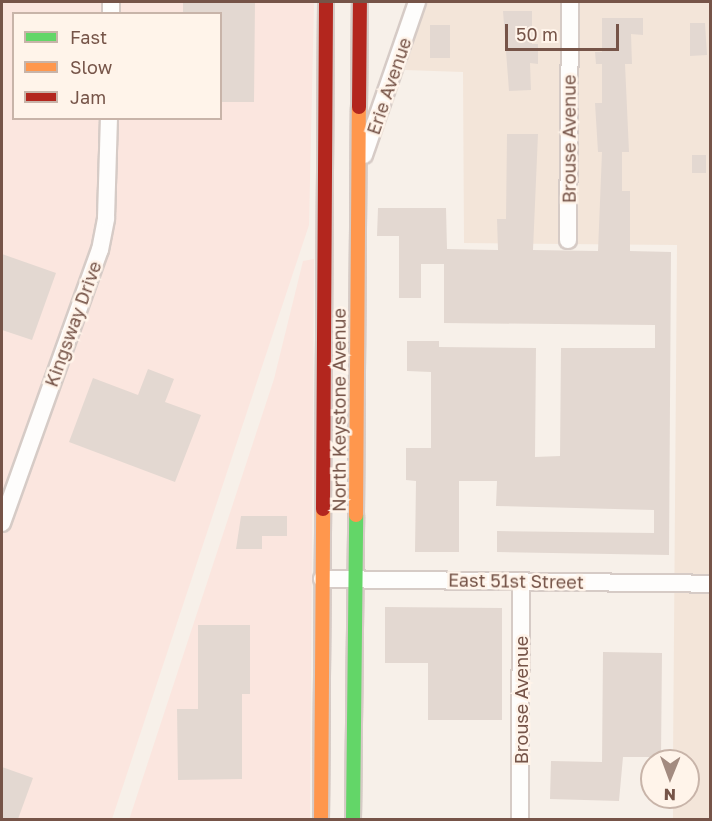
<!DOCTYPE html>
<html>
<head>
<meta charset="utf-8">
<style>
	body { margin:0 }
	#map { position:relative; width:712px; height:821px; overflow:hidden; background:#f7f0e9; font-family:"Golos Text",sans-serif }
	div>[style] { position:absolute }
	.residential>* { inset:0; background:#f3e5d9 }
	.commercial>* { inset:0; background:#fbe6df }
	.building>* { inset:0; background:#e3d8d1; transform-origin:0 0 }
	.roads { filter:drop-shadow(2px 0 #d6cbc6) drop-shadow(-2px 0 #d6cbc6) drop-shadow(0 2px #d6cbc6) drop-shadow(0 -2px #d6cbc6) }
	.street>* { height:16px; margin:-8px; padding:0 8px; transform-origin:8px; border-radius:8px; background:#fefdfc }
	.fast>* { height:14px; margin:-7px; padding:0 7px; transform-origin:7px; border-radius:7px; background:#63d668 }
	.slow>* { height:14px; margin:-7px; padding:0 7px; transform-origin:7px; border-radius:7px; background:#ff974d }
	.jam>* { height:14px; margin:-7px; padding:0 7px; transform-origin:7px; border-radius:7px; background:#b3261e }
	span { translate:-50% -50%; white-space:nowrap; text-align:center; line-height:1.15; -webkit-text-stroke:5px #fff4ea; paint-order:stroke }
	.street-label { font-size:18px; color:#765448 }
	.frame { position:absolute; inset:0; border:3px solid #765448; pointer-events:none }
	.legend { position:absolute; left:12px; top:12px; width:210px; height:108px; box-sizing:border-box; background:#fff4ea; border:2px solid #c8b4a9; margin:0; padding:8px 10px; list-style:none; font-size:18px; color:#765448 }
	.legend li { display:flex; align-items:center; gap:12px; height:30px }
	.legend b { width:30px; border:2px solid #c8b4a9 }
	.north { position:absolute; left:640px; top:749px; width:60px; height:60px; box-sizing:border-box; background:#fff4ea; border:2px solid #c8b4a9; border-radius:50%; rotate:181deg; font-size:16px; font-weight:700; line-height:24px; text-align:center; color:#765448 }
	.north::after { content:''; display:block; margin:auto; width:21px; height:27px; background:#a38b80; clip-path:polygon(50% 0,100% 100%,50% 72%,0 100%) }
	.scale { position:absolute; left:505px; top:24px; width:114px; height:27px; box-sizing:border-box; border:3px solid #765448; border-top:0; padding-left:8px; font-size:18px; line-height:21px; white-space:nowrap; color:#765448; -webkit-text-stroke:4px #fff4ea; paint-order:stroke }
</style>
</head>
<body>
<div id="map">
	<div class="residential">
		<div style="clip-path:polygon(425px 2px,710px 3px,710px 819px,673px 819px,673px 797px,688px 797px,688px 761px,673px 761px,677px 245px,464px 243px,463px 72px,405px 70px)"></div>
	</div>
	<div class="commercial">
		<div style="clip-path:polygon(evenodd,2px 2px,314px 2px,309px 225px,112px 819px,2px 820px,2px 2px,14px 14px,220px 14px,220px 118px,14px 118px,14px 14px)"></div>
		<div style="clip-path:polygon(314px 259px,310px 819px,129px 820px,274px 379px,303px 261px)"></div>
	</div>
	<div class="building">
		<div style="clip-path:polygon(183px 2px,255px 2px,254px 102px,220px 102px,220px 14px,183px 14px)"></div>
		<div style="clip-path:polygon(503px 11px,532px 11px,532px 44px,538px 44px,538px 64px,530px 63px,531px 90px,509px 91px)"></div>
		<div style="clip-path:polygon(602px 18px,643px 18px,643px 35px,631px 34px,632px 64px,625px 64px,629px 152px,622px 152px,622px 191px,630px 191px,630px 251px,671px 252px,669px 555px,497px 552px,497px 531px,654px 533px,654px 510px,496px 506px,497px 481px,459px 481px,459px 552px,415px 552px,416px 481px,406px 480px,406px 448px,431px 448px,431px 372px,407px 371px,407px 341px,439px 341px,439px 347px,536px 348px,535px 457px,560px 456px,561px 348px,655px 348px,655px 325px,444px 323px,444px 264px,421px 264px,421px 298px,399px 298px,399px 236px,377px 236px,378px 208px,446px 208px,447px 249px,498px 250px,497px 219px,506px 219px,507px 134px,538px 134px,533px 250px,598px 251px,602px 152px,598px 152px,595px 103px,602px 103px,602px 64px,596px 64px,595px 52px,602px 52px)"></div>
		<div style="clip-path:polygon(690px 23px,705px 23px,707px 55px,690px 56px)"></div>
		<div style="left:430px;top:25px;width:20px;height:33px"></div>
		<div style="left:692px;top:155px;width:14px;height:18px"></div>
		<div style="clip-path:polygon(2px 254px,56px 273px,32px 340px,2px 330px)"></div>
		<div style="clip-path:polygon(148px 369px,174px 379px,165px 402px,201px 415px,175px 482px,69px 442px,93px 378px,138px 395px)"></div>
		<div style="clip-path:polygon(241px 516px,287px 516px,287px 536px,262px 536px,262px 549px,236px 549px)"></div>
		<div style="clip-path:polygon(385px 607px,502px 608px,502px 720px,428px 720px,428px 663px,385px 663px)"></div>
		<div style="clip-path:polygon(198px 625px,250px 625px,250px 694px,242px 694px,242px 779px,178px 780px,177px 709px,198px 709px)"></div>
		<div style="clip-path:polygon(603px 652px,662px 653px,661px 757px,623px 757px,619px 801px,550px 799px,551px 761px,602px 762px)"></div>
		<div style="clip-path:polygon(2px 767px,33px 778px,18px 819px,2px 819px)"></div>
	</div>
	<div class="roads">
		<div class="street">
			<div style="left:111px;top:14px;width:12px;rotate:-90deg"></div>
			<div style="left:364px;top:155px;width:162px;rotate:-70.9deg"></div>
			<div style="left:568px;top:240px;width:238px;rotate:-89.5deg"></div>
			<div style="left:2px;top:523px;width:290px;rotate:-70.3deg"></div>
			<div style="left:100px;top:250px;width:33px;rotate:-79deg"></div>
			<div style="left:106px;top:218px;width:100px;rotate:-88.3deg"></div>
			<div style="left:322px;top:579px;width:388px;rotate:0.7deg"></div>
			<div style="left:520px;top:820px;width:239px;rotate:-89.8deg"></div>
		</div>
		<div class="fast">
			<div style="left:353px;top:820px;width:305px;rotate:-89.4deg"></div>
		</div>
		<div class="slow">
			<div style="left:356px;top:515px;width:408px;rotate:-89.6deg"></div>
			<div style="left:321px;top:820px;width:311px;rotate:-89.6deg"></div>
		</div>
		<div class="jam">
			<div style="left:359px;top:107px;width:105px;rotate:-89.5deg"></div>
			<div style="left:323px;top:509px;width:507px;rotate:-89.66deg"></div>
		</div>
	</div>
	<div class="street-label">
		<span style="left:389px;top:86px;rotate:-71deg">Erie Avenue</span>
		<span style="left:569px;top:139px;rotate:-90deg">Brouse Avenue</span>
		<span style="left:73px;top:324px;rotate:-70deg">Kingsway Drive</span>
		<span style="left:339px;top:410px;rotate:-90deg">North Keystone Avenue</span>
		<span style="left:516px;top:581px;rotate:1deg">East 51st Street</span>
		<span style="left:521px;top:700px;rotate:-90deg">Brouse Avenue</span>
	</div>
	<div class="frame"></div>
	<ul class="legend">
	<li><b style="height:8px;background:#63d668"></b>Fast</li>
	<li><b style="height:8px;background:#ff974d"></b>Slow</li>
	<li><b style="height:8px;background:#b3261e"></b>Jam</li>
	</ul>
	<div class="north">N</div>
	<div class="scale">50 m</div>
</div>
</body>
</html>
